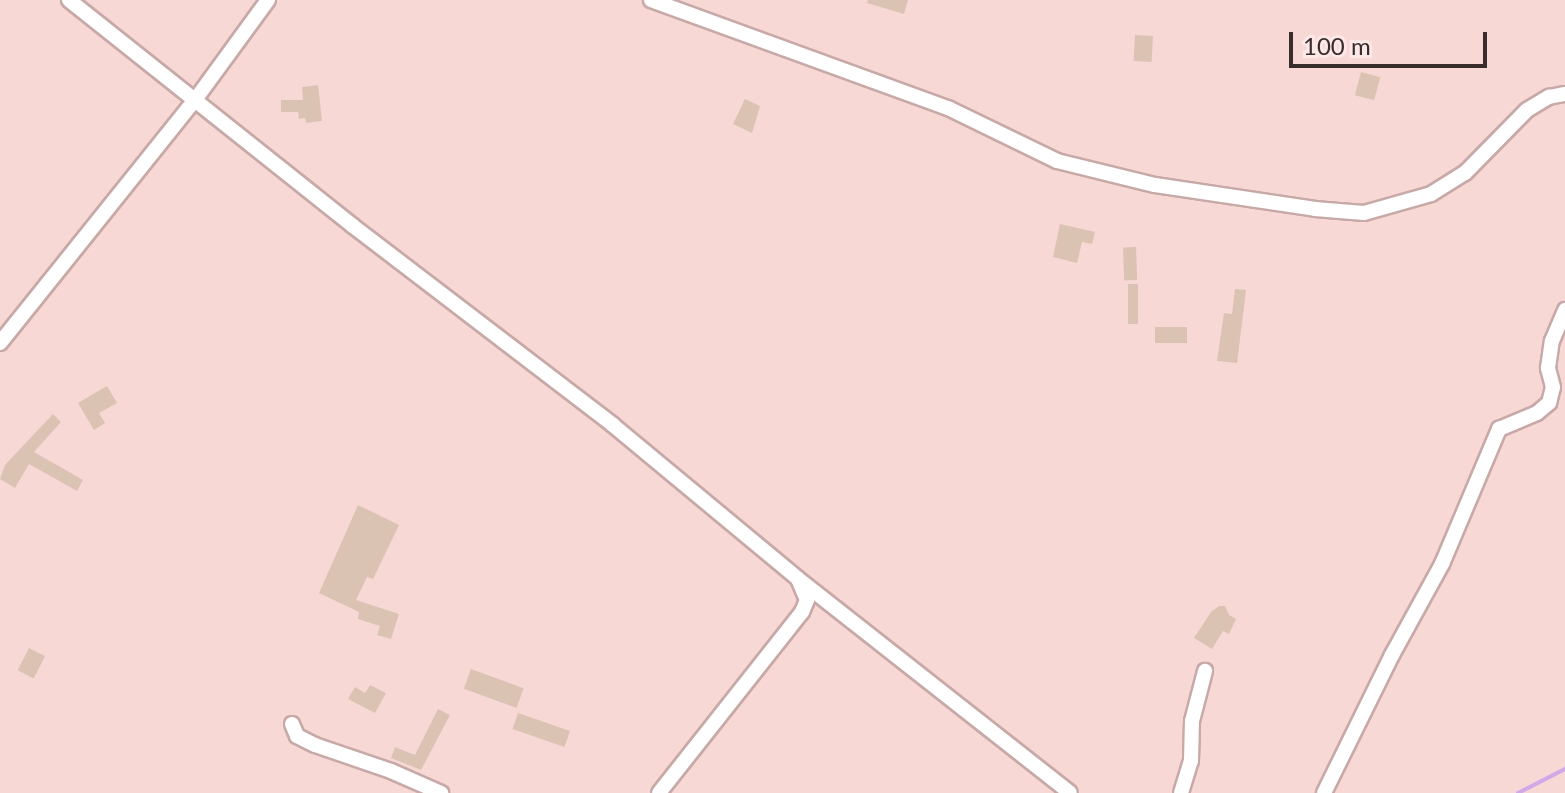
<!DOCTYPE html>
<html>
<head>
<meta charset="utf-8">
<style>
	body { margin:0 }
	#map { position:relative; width:1565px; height:793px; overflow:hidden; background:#f7d8d5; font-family:Lato,sans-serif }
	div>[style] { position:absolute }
	.stream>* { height:4px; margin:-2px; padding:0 2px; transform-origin:2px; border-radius:2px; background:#d3a8e9 }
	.building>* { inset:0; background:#dbc3b3; transform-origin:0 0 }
	.roads { filter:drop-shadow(2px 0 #c7a9a7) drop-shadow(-2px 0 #c7a9a7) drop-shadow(0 2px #c7a9a7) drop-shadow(0 -2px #c7a9a7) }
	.street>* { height:14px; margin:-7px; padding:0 7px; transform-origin:7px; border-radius:7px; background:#fff }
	span { translate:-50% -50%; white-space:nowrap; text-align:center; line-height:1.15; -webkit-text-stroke:8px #fbe8e7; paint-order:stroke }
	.scale { position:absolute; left:1289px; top:32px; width:198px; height:36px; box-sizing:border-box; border:4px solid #382c2c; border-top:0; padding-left:10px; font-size:24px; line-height:28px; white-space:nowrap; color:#382c2c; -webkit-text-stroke:6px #fbe8e7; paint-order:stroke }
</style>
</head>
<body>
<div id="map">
	<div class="stream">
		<div style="left:1518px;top:793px;width:53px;rotate:-27.1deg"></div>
	</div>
	<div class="building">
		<div style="clip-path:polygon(868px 0,908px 0,904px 14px,867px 3px)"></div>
		<div style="left:1135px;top:35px;width:18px;height:26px;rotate:3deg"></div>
		<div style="left:1361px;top:72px;width:20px;height:24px;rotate:15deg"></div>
		<div style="clip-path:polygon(318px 85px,322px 121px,306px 123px,305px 118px,299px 119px,298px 112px,281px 112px,281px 100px,303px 100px,302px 87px)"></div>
		<div style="clip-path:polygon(745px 99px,760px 106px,752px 133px,733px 124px)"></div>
		<div style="clip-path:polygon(1060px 224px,1095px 232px,1092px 244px,1082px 242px,1077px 263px,1053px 257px)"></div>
		<div style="left:1136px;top:247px;width:33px;height:13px;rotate:88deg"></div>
		<div style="left:1128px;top:284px;width:10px;height:40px"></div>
		<div style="clip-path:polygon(1235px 289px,1246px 290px,1237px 363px,1217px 361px,1224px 313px,1232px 314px)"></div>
		<div style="left:1155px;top:327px;width:32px;height:16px"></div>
		<div style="clip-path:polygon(107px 386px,117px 403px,99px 413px,105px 423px,94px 430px,78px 403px)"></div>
		<div style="clip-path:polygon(53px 414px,61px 422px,34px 452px,83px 480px,77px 491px,29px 464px,15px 488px,0 479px,5px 465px)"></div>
		<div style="clip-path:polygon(358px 505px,399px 525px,373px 579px,367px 577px,356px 600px,399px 614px,391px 639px,377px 635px,380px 626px,358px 619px,359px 612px,319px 593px)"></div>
		<div style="clip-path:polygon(1219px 606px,1225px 606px,1229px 615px,1236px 619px,1229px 634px,1223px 631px,1212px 649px,1194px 638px,1211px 612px)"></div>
		<div style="left:29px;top:648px;width:18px;height:25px;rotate:27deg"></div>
		<div style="left:471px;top:669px;width:56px;height:21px;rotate:20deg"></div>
		<div style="clip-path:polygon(370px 685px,386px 693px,375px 713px,348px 699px,355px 687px,365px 693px)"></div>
		<div style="clip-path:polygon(438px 709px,450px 715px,421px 770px,391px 758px,395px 747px,415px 755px)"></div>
		<div style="left:518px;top:713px;width:55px;height:17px;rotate:19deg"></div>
	</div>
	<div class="roads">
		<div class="street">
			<div style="left:69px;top:0;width:363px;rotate:38.5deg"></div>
			<div style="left:353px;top:226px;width:327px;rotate:37.4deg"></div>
			<div style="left:613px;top:425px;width:239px;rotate:39.7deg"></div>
			<div style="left:797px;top:578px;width:347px;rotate:38.2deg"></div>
			<div style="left:651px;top:0;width:316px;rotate:20deg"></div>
			<div style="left:948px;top:108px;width:121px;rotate:25.9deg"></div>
			<div style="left:1057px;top:161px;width:101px;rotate:13.8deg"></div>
			<div style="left:1155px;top:185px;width:162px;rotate:8.5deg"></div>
			<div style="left:1315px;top:209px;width:49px;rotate:4.7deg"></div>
			<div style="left:1364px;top:213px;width:70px;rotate:-15.8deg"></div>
			<div style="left:1431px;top:194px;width:40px;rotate:-32deg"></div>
			<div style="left:1465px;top:173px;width:88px;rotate:-45.5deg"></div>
			<div style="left:1527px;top:110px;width:26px;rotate:-31deg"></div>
			<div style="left:1549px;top:97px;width:16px;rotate:-11deg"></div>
			<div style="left:0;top:343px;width:312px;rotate:-51.3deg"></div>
			<div style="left:195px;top:100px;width:124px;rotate:-53.9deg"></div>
			<div style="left:292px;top:724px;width:13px;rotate:67deg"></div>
			<div style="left:297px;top:736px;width:20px;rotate:27deg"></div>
			<div style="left:315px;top:745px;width:80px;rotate:18.9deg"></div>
			<div style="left:391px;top:771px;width:55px;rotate:23.7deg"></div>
			<div style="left:659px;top:793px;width:231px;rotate:-51.7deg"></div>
			<div style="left:802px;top:612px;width:13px;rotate:-67deg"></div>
			<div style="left:807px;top:600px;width:21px;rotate:-113deg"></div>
			<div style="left:1181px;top:793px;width:34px;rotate:-73deg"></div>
			<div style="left:1191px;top:761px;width:40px;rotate:-88.6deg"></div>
			<div style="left:1192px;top:721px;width:52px;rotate:-75.4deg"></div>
			<div style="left:1324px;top:793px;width:154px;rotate:-63.8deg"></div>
			<div style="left:1392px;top:655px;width:104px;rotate:-61.2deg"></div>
			<div style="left:1442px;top:564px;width:147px;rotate:-67.1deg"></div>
			<div style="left:1499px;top:429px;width:41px;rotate:-22.8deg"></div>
			<div style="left:1537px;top:413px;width:16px;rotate:-40deg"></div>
			<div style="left:1549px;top:403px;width:16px;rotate:-76deg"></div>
			<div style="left:1553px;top:387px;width:20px;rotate:-105deg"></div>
			<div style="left:1548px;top:368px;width:27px;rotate:-82deg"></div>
			<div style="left:1552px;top:341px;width:34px;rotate:-67deg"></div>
		</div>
	</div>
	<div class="scale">100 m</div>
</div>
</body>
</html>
